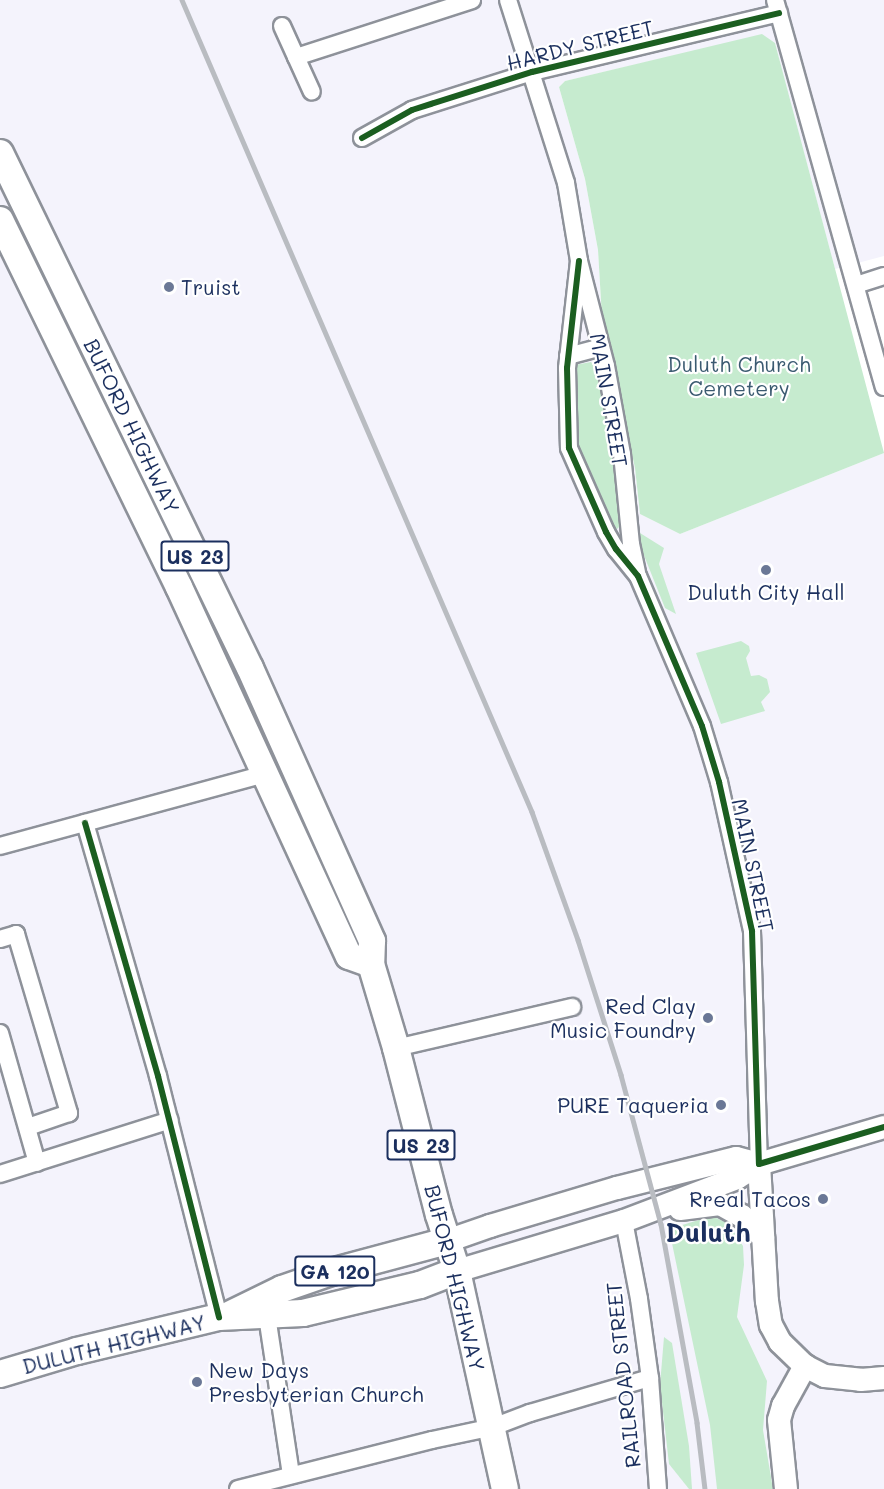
<!DOCTYPE html>
<html>
<head>
<meta charset="utf-8">
<style>
	body { margin:0 }
	#map { position:relative; width:884px; height:1489px; overflow:hidden; background:#fff; font-family:Mali,sans-serif }
	div>[style] { position:absolute }
	.built>* { inset:0; background:#f4f3fc }
	.green>* { inset:0; background:#c6ebcf }
	.roads { filter:drop-shadow(2px 0 #8e929a) drop-shadow(-2px 0 #8e929a) drop-shadow(0 2px #8e929a) drop-shadow(0 -2px #8e929a) }
	.street>* { height:16px; margin:-8px; padding:0 8px; transform-origin:8px; border-radius:8px; background:#fff }
	.secondary>* { height:22px; margin:-11px; padding:0 11px; transform-origin:11px; border-radius:11px; background:#fff }
	.primary>* { height:26px; margin:-13px; padding:0 13px; transform-origin:13px; border-radius:13px; background:#fff }
	.rail>* { height:4.5px; margin:-2.25px; padding:0 2.25px; transform-origin:2.25px; border-radius:2.25px; background:#b9bcc1 }
	.cycleway>* { height:6px; margin:-3px; padding:0 3px; transform-origin:3px; border-radius:3px; background:#1b5e20 }
	.dots>* { width:16px; height:16px; translate:-50% -50%; box-sizing:border-box; border:3px solid #fff; border-radius:50% }
	span { translate:-50% -50%; white-space:nowrap; text-align:center; line-height:1.15; -webkit-text-stroke:4.5px #fff; paint-order:stroke }
	.shield-label span { padding:2px 4px; background:#fff; border:2px solid; border-radius:4px; -webkit-text-stroke-width:0 }
	.shield-label { font-size:20px; color:#1b2f5e; font-weight:700 }
	.street-label { font-size:21px; color:#1b2f5e }
	.poi-label { font-size:21px; color:#1b2f5e }
	.left { translate:0 -50%; text-align:left }
	.right { translate:-100% -50%; text-align:right }
	.park-label { font-size:21px; color:#3a5a70 }
	.district-label { font-size:27px; color:#1b2f5e; font-weight:700 }
</style>
</head>
<body>
<div id="map">
	<div class="built">
		<div style="clip-path:polygon(0 0,884px 0,884px 256px,835px 269px,775px 44px,762px 35px,565px 81px,559px 87px,585px 179px,598px 250px,602px 318px,635px 468px,640px 514px,680px 534px,884px 453px,884px 1489px,0 1489px)"></div>
	</div>
	<div class="green">
		<div style="clip-path:polygon(762px 34px,775px 43px,884px 453px,680px 534px,640px 514px,635px 468px,602px 318px,598px 250px,585px 179px,559px 87px,565px 81px)"></div>
		<div style="clip-path:polygon(591px 362px,595px 366px,615px 458px,621px 525px,615px 531px,576px 451px,575px 365px)"></div>
		<div style="clip-path:polygon(640px 533px,664px 548px,659px 564px,676px 614px,665px 608px,641px 548px)"></div>
		<div style="clip-path:polygon(741px 641px,749px 646px,750px 651px,746px 658px,751px 676px,759px 675px,767px 679px,770px 692px,761px 702px,765px 711px,721px 724px,696px 653px)"></div>
		<div style="clip-path:polygon(712px 1216px,729px 1224px,743px 1246px,744px 1265px,737px 1317px,767px 1381px,763px 1430px,773px 1489px,717px 1489px,710px 1425px,669px 1229px)"></div>
		<div style="clip-path:polygon(664px 1337px,672px 1343px,689px 1446px,692px 1489px,689px 1489px,669px 1464px,660px 1385px)"></div>
	</div>
	<div class="roads">
		<div class="street">
			<div style="left:508px;top:0;width:192px;rotate:72.4deg"></div>
			<div style="left:566px;top:183px;width:79px;rotate:80.5deg"></div>
			<div style="left:579px;top:261px;width:108px;rotate:75.6deg"></div>
			<div style="left:606px;top:366px;width:89px;rotate:79.7deg"></div>
			<div style="left:622px;top:454px;width:90px;rotate:84.3deg"></div>
			<div style="left:631px;top:544px;width:29px;rotate:78deg"></div>
			<div style="left:775px;top:0;width:402px;rotate:74.3deg"></div>
			<div style="left:282px;top:26px;width:72px;rotate:65.6deg"></div>
			<div style="left:296px;top:57px;width:185px;rotate:-17.9deg"></div>
			<div style="left:362px;top:138px;width:57px;rotate:-29.2deg"></div>
			<div style="left:412px;top:110px;width:126px;rotate:-17.6deg"></div>
			<div style="left:532px;top:72px;width:254px;rotate:-13.4deg"></div>
			<div style="left:579px;top:261px;width:108px;rotate:96.4deg"></div>
			<div style="left:567px;top:368px;width:80px;rotate:88.6deg"></div>
			<div style="left:569px;top:448px;width:92px;rotate:66.2deg"></div>
			<div style="left:606px;top:532px;width:20px;rotate:60deg"></div>
			<div style="left:616px;top:549px;width:35px;rotate:51deg"></div>
			<div style="left:638px;top:576px;width:163px;rotate:66.9deg"></div>
			<div style="left:702px;top:726px;width:59px;rotate:73.1deg"></div>
			<div style="left:719px;top:782px;width:153px;rotate:77.5deg"></div>
			<div style="left:752px;top:931px;width:233px;rotate:88.3deg"></div>
			<div style="left:856px;top:285px;width:29px;rotate:-18deg"></div>
			<div style="left:568px;top:356px;width:34px;rotate:-15deg"></div>
			<div style="left:85px;top:823px;width:263px;rotate:73.9deg"></div>
			<div style="left:158px;top:1076px;width:249px;rotate:75.8deg"></div>
			<div style="left:0;top:846px;width:275px;rotate:-15.2deg"></div>
			<div style="left:0;top:939px;width:17px;rotate:-17deg"></div>
			<div style="left:16px;top:934px;width:187px;rotate:73.5deg"></div>
			<div style="left:69px;top:1113px;width:43px;rotate:161.1deg"></div>
			<div style="left:0;top:1033px;width:135px;rotate:74.1deg"></div>
			<div style="left:396px;top:1048px;width:181px;rotate:-13.1deg"></div>
			<div style="left:0;top:1174px;width:178px;rotate:-17.6deg"></div>
			<div style="left:624px;top:1221px;width:79px;rotate:79.1deg"></div>
			<div style="left:639px;top:1299px;width:80px;rotate:82.1deg"></div>
			<div style="left:650px;top:1378px;width:111px;rotate:85.9deg"></div>
			<div style="left:267px;top:1316px;width:161px;rotate:81.4deg"></div>
			<div style="left:238px;top:1489px;width:200px;rotate:-14.2deg"></div>
			<div style="left:432px;top:1440px;width:62px;rotate:-12deg"></div>
			<div style="left:493px;top:1427px;width:40px;rotate:-21deg"></div>
			<div style="left:530px;top:1413px;width:125px;rotate:-16.3deg"></div>
		</div>
		<div class="secondary">
			<div style="left:759px;top:1164px;width:137px;rotate:86.7deg"></div>
			<div style="left:767px;top:1301px;width:24px;rotate:81deg"></div>
			<div style="left:771px;top:1325px;width:19px;rotate:62deg"></div>
			<div style="left:780px;top:1342px;width:35px;rotate:44deg"></div>
			<div style="left:805px;top:1366px;width:22px;rotate:27deg"></div>
			<div style="left:825px;top:1376px;width:36px;rotate:6deg"></div>
			<div style="left:861px;top:1380px;width:23px;rotate:-5deg"></div>
			<div style="left:680px;top:1209px;width:40px;rotate:-7.1deg"></div>
			<div style="left:720px;top:1204px;width:25px;rotate:29deg"></div>
			<div style="left:742px;top:1216px;width:30px;rotate:45deg"></div>
			<div style="left:447px;top:1241px;width:46px;rotate:-19.2deg"></div>
			<div style="left:490px;top:1226px;width:133px;rotate:-16.7deg"></div>
			<div style="left:617px;top:1188px;width:123px;rotate:-14.1deg"></div>
			<div style="left:736px;top:1158px;width:24px;rotate:15deg"></div>
			<div style="left:457px;top:1271px;width:174px;rotate:-16.7deg"></div>
			<div style="left:624px;top:1221px;width:121px;rotate:-20.8deg"></div>
			<div style="left:737px;top:1178px;width:26px;rotate:-32deg"></div>
			<div style="left:759px;top:1164px;width:130px;rotate:-16.5deg"></div>
			<div style="left:786px;top:1489px;width:69px;rotate:-95.8deg"></div>
			<div style="left:779px;top:1420px;width:15px;rotate:-74deg"></div>
			<div style="left:783px;top:1406px;width:46px;rotate:-61.2deg"></div>
		</div>
		<div class="primary">
			<div style="left:0;top:153px;width:572px;rotate:64.11deg"></div>
			<div style="left:250px;top:668px;width:299px;rotate:65.9deg"></div>
			<div style="left:372px;top:941px;width:23px;rotate:92deg"></div>
			<div style="left:371px;top:964px;width:88px;rotate:73.4deg"></div>
			<div style="left:396px;top:1048px;width:172px;rotate:75.6deg"></div>
			<div style="left:439px;top:1215px;width:59px;rotate:72.2deg"></div>
			<div style="left:457px;top:1271px;width:223px;rotate:77.6deg"></div>
			<div style="left:0;top:220px;width:408px;rotate:64deg"></div>
			<div style="left:179px;top:587px;width:406px;rotate:65.3deg"></div>
			<div style="left:349px;top:956px;width:23px;rotate:20deg"></div>
			<div style="left:231px;top:1314px;width:57px;rotate:-26.1deg"></div>
			<div style="left:282px;top:1289px;width:52px;rotate:-19.1deg"></div>
			<div style="left:331px;top:1272px;width:120px;rotate:-15deg"></div>
			<div style="left:0;top:1374px;width:80px;rotate:-16.6deg"></div>
			<div style="left:77px;top:1351px;width:146px;rotate:-13.5deg"></div>
			<div style="left:219px;top:1317px;width:84px;rotate:-2.7deg"></div>
			<div style="left:303px;top:1313px;width:120px;rotate:-13.5deg"></div>
			<div style="left:420px;top:1285px;width:40px;rotate:-21deg"></div>
		</div>
	</div>
	<div class="rail">
		<div style="left:182px;top:0;width:884px;rotate:66.68deg"></div>
		<div style="left:532px;top:812px;width:136px;rotate:70.2deg"></div>
		<div style="left:578px;top:940px;width:142px;rotate:72.3deg"></div>
		<div style="left:621px;top:1075px;width:154px;rotate:75deg"></div>
		<div style="left:661px;top:1224px;width:202px;rotate:79.7deg"></div>
		<div style="left:697px;top:1423px;width:66px;rotate:83.1deg"></div>
	</div>
	<div class="cycleway">
		<div style="left:362px;top:138px;width:57px;rotate:-29.2deg"></div>
		<div style="left:412px;top:110px;width:126px;rotate:-17.6deg"></div>
		<div style="left:532px;top:72px;width:254px;rotate:-13.4deg"></div>
		<div style="left:579px;top:261px;width:108px;rotate:96.4deg"></div>
		<div style="left:567px;top:368px;width:80px;rotate:88.6deg"></div>
		<div style="left:569px;top:448px;width:92px;rotate:66.2deg"></div>
		<div style="left:606px;top:532px;width:20px;rotate:60deg"></div>
		<div style="left:616px;top:549px;width:35px;rotate:51deg"></div>
		<div style="left:638px;top:576px;width:163px;rotate:66.9deg"></div>
		<div style="left:702px;top:726px;width:59px;rotate:73.1deg"></div>
		<div style="left:719px;top:782px;width:153px;rotate:77.5deg"></div>
		<div style="left:752px;top:931px;width:233px;rotate:88.3deg"></div>
		<div style="left:759px;top:1164px;width:130px;rotate:-16.5deg"></div>
		<div style="left:85px;top:823px;width:263px;rotate:73.9deg"></div>
		<div style="left:158px;top:1076px;width:249px;rotate:75.8deg"></div>
	</div>
	<div class="dots">
		<div style="left:169px;top:287px;background:#6b7896"></div>
		<div style="left:766px;top:570px;background:#6b7896"></div>
		<div style="left:708px;top:1018px;background:#6b7896"></div>
		<div style="left:721px;top:1105px;background:#6b7896"></div>
		<div style="left:823px;top:1199px;background:#6b7896"></div>
		<div style="left:197px;top:1382px;background:#6b7896"></div>
	</div>
	<div class="shield-label">
		<span style="left:195px;top:556px">US 23</span>
		<span style="left:421px;top:1145px">US 23</span>
		<span style="left:335px;top:1271px">GA 120</span>
	</div>
	<div class="street-label">
		<span style="left:580px;top:45px;rotate:-14deg">HARDY STREET</span>
		<span style="left:609px;top:400px;rotate:80deg">MAIN STREET</span>
		<span style="left:132px;top:426px;rotate:64deg">BUFORD HIGHWAY</span>
		<span style="left:753px;top:865px;rotate:78deg">MAIN STREET</span>
		<span style="left:455px;top:1278px;rotate:76deg">BUFORD HIGHWAY</span>
		<span style="left:114px;top:1344px;rotate:-14deg">DULUTH HIGHWAY</span>
		<span style="left:623px;top:1375px;rotate:-96deg">RAILROAD STREET</span>
	</div>
	<div class="poi-label">
		<span class="left" style="left:181px;top:287px">Truist</span>
		<span style="left:766px;top:592px">Duluth City Hall</span>
		<span class="right" style="left:696px;top:1018px">Red Clay<br>Music Foundry</span>
		<span class="right" style="left:709px;top:1105px">PURE Taqueria</span>
		<span class="right" style="left:811px;top:1199px">Rreal Tacos</span>
		<span class="left" style="left:209px;top:1382px">New Days<br>Presbyterian Church</span>
	</div>
	<div class="park-label">
		<span style="left:739px;top:376px">Duluth Church<br>Cemetery</span>
	</div>
	<div class="district-label">
		<span style="left:708px;top:1232px">Duluth</span>
	</div>
</div>
</body>
</html>
